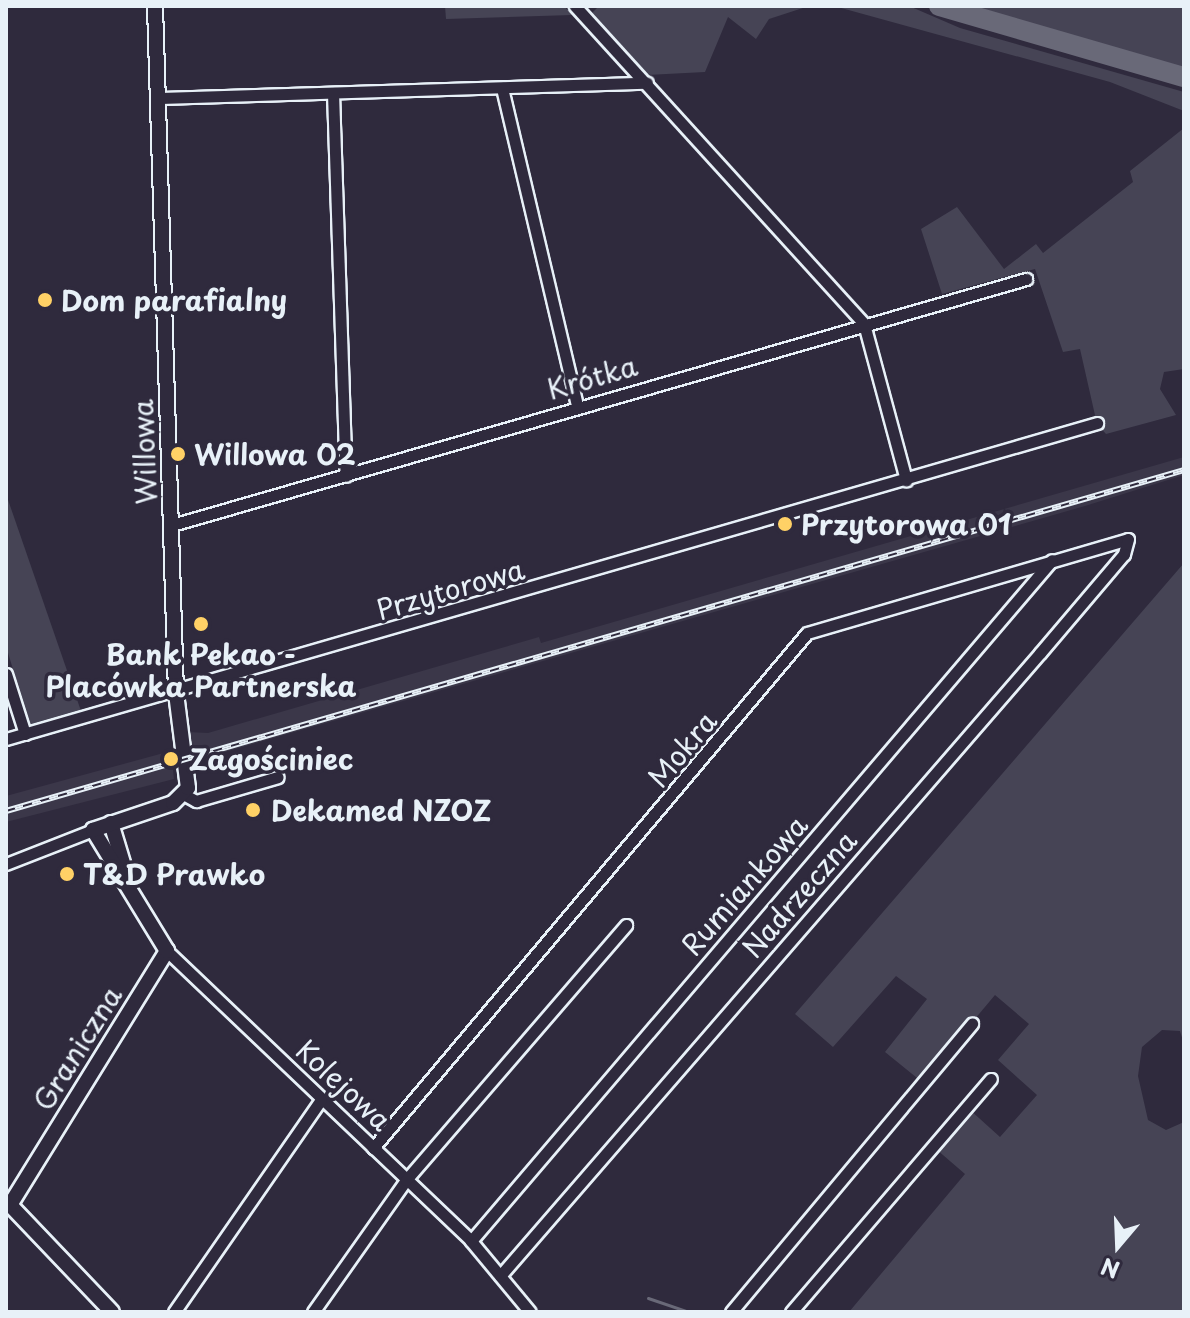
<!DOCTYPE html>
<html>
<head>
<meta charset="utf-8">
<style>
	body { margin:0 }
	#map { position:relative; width:1190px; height:1318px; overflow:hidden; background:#2f2a3d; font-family:"Playpen Sans",sans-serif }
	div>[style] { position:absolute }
	.built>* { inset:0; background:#3b3749 }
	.green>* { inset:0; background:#464455 }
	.stream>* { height:3px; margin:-1.5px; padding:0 1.5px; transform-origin:1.5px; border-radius:1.5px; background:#696978 }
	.river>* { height:20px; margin:-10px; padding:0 10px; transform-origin:10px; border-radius:10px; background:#696978 }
	.roads { filter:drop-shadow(2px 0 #e8f1f8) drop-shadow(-2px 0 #e8f1f8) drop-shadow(0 2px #e8f1f8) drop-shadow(0 -2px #e8f1f8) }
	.minor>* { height:11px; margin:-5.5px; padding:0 5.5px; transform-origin:5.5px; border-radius:5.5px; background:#2f2a3d }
	.tertiary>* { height:14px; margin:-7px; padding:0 7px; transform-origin:7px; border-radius:7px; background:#2f2a3d }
	.rail>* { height:6px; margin-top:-3px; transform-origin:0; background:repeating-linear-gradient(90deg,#2f2a3d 0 9px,#e8f1f8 0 18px); box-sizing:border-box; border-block:2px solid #e8f1f8 }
	.dots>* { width:22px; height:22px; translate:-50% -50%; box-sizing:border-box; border:4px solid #2f2a3d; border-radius:50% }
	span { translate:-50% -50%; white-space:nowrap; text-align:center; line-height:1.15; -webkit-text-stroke:7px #2f2a3d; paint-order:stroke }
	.poi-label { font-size:28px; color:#e8f1f8; font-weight:700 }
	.left { translate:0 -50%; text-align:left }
	.street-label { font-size:28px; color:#e8f1f8 }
	.frame { position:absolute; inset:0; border:8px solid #e8f1f8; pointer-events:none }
	.north { position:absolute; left:1078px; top:1206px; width:80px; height:80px; -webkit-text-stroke:6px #2f2a3d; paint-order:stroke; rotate:199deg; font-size:22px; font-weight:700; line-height:32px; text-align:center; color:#e8f1f8 }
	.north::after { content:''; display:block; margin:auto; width:28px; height:36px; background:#e8f1f8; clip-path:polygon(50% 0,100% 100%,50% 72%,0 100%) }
</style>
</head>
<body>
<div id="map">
	<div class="built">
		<div style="clip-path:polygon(1184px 457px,1184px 475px,1085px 506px,193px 761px,187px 732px,208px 733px,539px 637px,541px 643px)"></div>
		<div style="clip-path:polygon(171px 751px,174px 779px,6px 822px,6px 796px)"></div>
	</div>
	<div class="green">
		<div style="clip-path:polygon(445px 6px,564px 6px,572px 15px,446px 19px)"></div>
		<div style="clip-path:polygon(599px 6px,809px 6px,769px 19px,756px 39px,728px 17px,705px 72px,647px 75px,591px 14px)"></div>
		<div style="clip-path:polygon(834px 6px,909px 6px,960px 28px,1184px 92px,1184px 111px,1110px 82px)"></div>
		<div style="clip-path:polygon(955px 6px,1184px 6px,1184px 71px,978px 16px)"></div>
		<div style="clip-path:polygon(1184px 128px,1184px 369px,1164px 372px,1160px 389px,1176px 415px,1106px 434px,1097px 424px,1080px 349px,1063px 352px,1035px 269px,942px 294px,921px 229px,957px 207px,1004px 269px,1036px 244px,1043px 253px,1133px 182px,1130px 171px)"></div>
		<div style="clip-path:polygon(6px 494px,81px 711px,30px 726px,6px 646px)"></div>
		<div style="clip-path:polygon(1184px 563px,1184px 1044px,1180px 1031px,1162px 1030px,1142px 1047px,1138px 1076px,1148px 1120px,1166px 1130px,1184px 1122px,1184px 1312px,849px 1312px,965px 1174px,936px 1149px,969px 1109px,1000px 1137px,1037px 1095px,998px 1060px,1029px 1024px,995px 995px,922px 1082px,885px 1052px,927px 999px,896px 976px,833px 1047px,795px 1014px)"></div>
	</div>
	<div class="stream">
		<div style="left:648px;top:1298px;width:43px;rotate:18.9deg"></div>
	</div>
	<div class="river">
		<div style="left:939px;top:6px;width:255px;rotate:16.2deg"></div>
	</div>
	<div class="roads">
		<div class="minor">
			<div style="left:575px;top:6px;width:430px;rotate:47.7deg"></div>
			<div style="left:864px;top:324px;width:162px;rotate:74.9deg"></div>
			<div style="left:502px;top:88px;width:327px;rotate:76.7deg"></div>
			<div style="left:333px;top:93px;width:383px;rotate:88.1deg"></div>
			<div style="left:158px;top:98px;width:489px;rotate:-1.8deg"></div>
			<div style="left:172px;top:525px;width:889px;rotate:-16.07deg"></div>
			<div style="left:6px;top:674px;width:63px;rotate:72.4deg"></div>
			<div style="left:6px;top:739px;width:1136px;rotate:-16.15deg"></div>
			<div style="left:185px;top:795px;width:13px;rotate:29deg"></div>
			<div style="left:196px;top:801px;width:85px;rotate:-16.3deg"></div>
			<div style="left:6px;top:864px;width:93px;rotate:-21.3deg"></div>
			<div style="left:167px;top:951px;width:420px;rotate:43.6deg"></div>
			<div style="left:471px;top:1241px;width:92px;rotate:50.3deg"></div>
			<div style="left:373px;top:1148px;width:673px;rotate:-49.88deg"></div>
			<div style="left:807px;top:633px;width:334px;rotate:-16.3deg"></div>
			<div style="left:1128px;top:539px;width:16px;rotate:105deg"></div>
			<div style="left:1124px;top:554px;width:130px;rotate:130.3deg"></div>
			<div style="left:1040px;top:653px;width:824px;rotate:130.92deg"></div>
			<div style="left:471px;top:1241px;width:895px;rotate:-49.53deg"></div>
			<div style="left:174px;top:1312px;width:258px;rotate:-55.3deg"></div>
			<div style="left:313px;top:1312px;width:161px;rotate:-54.8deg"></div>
			<div style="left:406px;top:1180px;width:337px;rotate:-49.2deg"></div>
			<div style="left:731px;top:1312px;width:376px;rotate:-50.1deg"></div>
			<div style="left:791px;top:1312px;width:307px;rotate:-49.4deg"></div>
		</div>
		<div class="tertiary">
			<div style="left:111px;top:823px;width:55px;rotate:73.2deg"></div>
			<div style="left:112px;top:1312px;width:148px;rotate:-133.6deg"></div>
			<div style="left:10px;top:1205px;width:299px;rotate:-58.3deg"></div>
			<div style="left:167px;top:951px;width:142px;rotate:-121.4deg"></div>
			<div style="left:93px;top:830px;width:84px;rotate:-18.6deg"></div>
			<div style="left:173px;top:803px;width:21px;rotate:-45deg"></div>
			<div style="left:188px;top:788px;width:96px;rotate:-97.2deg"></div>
			<div style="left:176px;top:693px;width:687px;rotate:-91.75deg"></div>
		</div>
	</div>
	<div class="rail">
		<div style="left:6px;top:811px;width:1226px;rotate:-16.14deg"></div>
	</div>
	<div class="dots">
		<div style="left:45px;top:300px;background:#ffd166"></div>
		<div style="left:178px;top:454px;background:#ffd166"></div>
		<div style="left:785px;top:524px;background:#ffd166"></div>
		<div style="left:201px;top:624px;background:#ffd166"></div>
		<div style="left:171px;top:759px;background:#ffd166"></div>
		<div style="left:253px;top:810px;background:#ffd166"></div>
		<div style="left:67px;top:874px;background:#ffd166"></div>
	</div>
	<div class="poi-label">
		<span class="left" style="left:61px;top:300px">Dom parafialny</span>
		<span class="left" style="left:194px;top:454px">Willowa 02</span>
		<span class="left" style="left:801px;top:524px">Przytorowa 01</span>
		<span style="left:201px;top:670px">Bank Pekao -<br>Placówka Partnerska</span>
		<span class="left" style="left:189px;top:759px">Zagościniec</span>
		<span class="left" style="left:271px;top:810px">Dekamed NZOZ</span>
		<span class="left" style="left:83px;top:874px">T&amp;D Prawko</span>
	</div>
	<div class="street-label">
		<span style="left:592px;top:377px;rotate:-16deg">Krótka</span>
		<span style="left:144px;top:452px;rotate:-92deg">Willowa</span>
		<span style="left:450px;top:589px;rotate:-16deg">Przytorowa</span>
		<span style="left:682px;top:749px;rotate:-50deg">Mokra</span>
		<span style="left:744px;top:885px;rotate:-49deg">Rumiankowa</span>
		<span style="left:799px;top:894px;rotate:-49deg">Nadrzeczna</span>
		<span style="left:77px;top:1048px;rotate:-58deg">Graniczna</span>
		<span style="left:344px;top:1085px;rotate:43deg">Kolejowa</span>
	</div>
	<div class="frame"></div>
	<div class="north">N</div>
</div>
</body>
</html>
